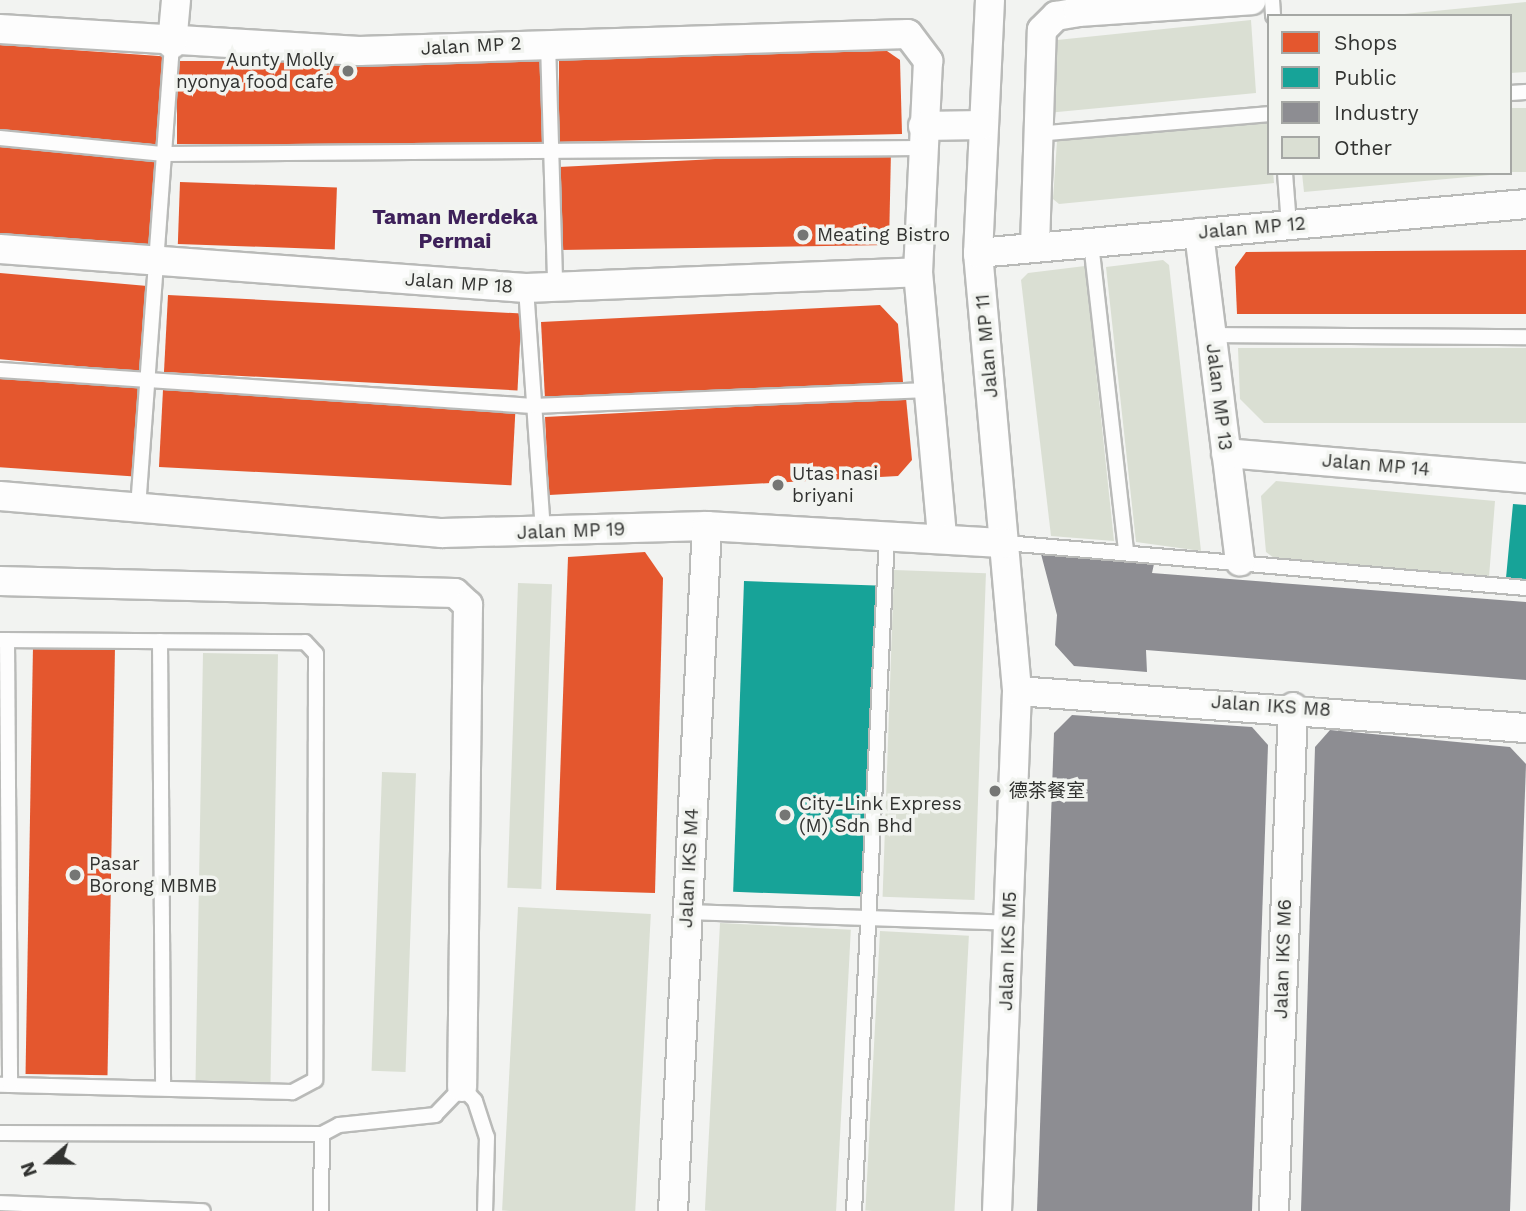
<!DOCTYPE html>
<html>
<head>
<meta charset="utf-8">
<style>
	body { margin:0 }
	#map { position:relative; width:1526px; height:1211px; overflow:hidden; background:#f2f3f1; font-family:"Work Sans","Noto Sans SC",sans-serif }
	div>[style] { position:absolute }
	.shops>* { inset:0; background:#e4572e; transform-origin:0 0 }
	.public>* { inset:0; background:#17a398; transform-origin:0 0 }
	.industry>* { inset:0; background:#8d8d92 }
	.building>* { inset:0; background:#dadfd3; transform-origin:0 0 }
	.roads { filter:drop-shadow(2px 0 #b9bab8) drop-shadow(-2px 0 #b9bab8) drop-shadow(0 2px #b9bab8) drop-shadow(0 -2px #b9bab8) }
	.service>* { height:14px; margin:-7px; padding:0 7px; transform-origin:7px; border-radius:7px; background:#fdfdfd }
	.minor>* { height:28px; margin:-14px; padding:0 14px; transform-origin:14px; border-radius:14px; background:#fdfdfd }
	.dots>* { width:19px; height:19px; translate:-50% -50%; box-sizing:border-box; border:4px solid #f2f4f0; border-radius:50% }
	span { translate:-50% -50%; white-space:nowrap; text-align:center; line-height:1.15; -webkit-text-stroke:7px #f2f4f0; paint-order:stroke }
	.street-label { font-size:19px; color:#323331 }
	.poi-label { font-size:19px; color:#323331 }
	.right { translate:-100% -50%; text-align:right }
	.left { translate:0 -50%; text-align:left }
	.neighbourhood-label { font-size:21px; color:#3e215a; font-weight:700 }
	.legend { position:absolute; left:1267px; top:14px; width:245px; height:161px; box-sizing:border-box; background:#f2f4f0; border:2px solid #a5a7a4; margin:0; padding:9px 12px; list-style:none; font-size:21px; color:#323331 }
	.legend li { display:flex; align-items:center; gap:14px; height:35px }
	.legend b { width:35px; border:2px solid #a5a7a4 }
	.north { position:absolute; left:14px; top:1127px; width:70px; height:70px; -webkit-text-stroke:5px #f2f4f0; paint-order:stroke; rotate:250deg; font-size:19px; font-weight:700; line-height:28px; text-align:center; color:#323331 }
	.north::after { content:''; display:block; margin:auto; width:24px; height:32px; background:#323331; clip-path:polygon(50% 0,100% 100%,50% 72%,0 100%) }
</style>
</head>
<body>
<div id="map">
	<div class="shops">
		<div style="left:0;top:45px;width:163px;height:88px;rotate:4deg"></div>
		<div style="clip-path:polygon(887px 51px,900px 60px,902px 134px,559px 142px,559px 58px)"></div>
		<div style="left:177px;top:61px;width:366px;height:83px"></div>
		<div style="left:0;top:143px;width:157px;height:93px;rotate:5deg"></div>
		<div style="clip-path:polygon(891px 150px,889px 245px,559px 250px,559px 167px)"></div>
		<div style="left:180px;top:182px;width:157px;height:62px;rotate:2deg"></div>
		<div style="clip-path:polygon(1526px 250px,1526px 314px,1237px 314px,1235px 267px,1246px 252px)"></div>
		<div style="left:0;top:273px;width:148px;height:86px;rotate:5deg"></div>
		<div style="left:168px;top:295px;width:354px;height:77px;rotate:3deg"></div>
		<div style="clip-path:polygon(880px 305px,898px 324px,903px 382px,545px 399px,541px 322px)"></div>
		<div style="left:0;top:377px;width:141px;height:90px;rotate:4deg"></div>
		<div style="left:163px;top:390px;width:353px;height:77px;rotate:3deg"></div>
		<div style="clip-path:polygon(906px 398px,912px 460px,898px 476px,549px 495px,545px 417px)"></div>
		<div style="clip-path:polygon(645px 552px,663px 578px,655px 893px,556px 890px,568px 557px)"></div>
		<div style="left:33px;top:646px;width:82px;height:428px;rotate:1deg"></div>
	</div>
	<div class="public">
		<div style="clip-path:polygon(1513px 504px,1526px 505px,1526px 579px,1506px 578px)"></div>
		<div style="left:744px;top:581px;width:132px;height:311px;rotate:2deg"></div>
	</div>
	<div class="industry">
		<div style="clip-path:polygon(1041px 554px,1154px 564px,1152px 573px,1526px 602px,1526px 680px,1146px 650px,1147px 672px,1074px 666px,1055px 645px,1057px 615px)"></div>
		<div style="clip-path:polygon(1072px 715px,1252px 727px,1268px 745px,1252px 1211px,1037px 1211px,1054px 733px)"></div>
		<div style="clip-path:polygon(1330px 730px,1510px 747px,1526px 764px,1510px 1211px,1301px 1211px,1315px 747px)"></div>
	</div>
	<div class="building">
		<div style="clip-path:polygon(1526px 2px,1526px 72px,1510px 73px,1510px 16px,1384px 16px)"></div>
		<div style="clip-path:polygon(1251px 20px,1256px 93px,1047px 113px,1050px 46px,1057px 40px)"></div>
		<div style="left:1526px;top:108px;width:64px;height:16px;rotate:90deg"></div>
		<div style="clip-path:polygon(1269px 120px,1274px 183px,1059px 204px,1053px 199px,1057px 141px)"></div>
		<div style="clip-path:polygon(1302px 173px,1490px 173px,1490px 175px,1304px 192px)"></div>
		<div style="clip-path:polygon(1163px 260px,1169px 265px,1201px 551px,1136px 542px,1106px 267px)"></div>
		<div style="clip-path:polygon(1085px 266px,1114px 541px,1051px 536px,1021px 280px,1028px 273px)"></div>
		<div style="clip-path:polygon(1238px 348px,1526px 348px,1526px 423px,1264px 423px,1240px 399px)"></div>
		<div style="clip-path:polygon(1276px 481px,1495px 501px,1489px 577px,1274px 558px,1266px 552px,1261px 496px)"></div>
		<div style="left:894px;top:570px;width:92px;height:327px;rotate:2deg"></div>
		<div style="left:518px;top:583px;width:34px;height:305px;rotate:2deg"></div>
		<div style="left:203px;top:653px;width:75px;height:429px;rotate:1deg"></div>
		<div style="left:382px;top:772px;width:34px;height:299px;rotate:2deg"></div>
		<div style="left:518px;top:907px;width:133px;height:304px;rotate:3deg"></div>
		<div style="left:720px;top:923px;width:131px;height:288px;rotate:3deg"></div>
		<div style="left:880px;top:931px;width:89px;height:280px;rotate:3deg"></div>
	</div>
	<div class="roads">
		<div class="service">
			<div style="left:1272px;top:0;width:16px;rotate:86deg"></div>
			<div style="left:548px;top:43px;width:243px;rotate:88.3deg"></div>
			<div style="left:1510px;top:93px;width:16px;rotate:-4deg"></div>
			<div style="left:1037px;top:134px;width:233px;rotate:-4.9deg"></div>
			<div style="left:0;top:138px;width:165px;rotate:5.6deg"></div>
			<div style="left:164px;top:154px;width:757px;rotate:-0.45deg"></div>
			<div style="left:1285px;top:173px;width:52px;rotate:85.6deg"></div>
			<div style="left:1091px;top:243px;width:310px;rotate:83.5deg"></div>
			<div style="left:526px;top:288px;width:247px;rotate:86deg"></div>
			<div style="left:1212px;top:335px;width:314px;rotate:0.4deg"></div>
			<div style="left:0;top:370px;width:534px;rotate:3.86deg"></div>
			<div style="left:533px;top:406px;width:396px;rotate:-2.3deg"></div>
			<div style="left:138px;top:508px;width:465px;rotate:-85.8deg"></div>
			<div style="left:1005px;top:543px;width:523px;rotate:4.94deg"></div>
			<div style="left:0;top:640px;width:305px;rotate:0.4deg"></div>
			<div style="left:305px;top:642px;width:16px;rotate:47deg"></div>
			<div style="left:316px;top:654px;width:426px;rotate:90.1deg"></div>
			<div style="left:315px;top:1080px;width:26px;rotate:152deg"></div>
			<div style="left:292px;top:1092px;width:292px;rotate:-178.6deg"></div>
			<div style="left:7px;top:640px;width:445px;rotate:89.6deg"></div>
			<div style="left:160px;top:641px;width:446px;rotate:89.6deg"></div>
			<div style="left:686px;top:912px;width:324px;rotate:1.9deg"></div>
			<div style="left:0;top:1133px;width:322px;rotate:0.2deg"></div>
			<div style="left:322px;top:1134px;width:19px;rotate:-28deg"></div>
			<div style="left:339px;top:1125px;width:97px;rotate:-5.9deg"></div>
			<div style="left:435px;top:1115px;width:39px;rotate:-46deg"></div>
			<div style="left:462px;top:1087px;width:19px;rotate:47deg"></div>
			<div style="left:475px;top:1101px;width:38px;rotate:72deg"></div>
			<div style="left:487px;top:1137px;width:74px;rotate:91.5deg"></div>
			<div style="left:0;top:1203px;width:203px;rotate:2.3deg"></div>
			<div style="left:321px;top:1211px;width:77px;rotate:-89.3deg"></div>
			<div style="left:854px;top:1211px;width:676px;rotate:-87.2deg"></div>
		</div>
		<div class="minor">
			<div style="left:990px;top:0;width:253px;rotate:92.7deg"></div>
			<div style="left:978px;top:253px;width:440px;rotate:84.9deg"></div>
			<div style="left:1017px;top:691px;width:520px;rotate:92.2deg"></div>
			<div style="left:0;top:29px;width:360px;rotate:3.5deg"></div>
			<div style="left:359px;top:51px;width:549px;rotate:-1.77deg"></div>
			<div style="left:908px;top:34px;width:34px;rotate:53deg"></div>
			<div style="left:928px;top:61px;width:211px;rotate:92.7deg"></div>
			<div style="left:918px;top:272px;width:267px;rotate:84.8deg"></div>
			<div style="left:172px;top:44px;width:44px;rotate:-84.8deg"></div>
			<div style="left:923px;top:126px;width:59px;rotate:-1deg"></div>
			<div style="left:1199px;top:233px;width:331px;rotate:82.9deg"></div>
			<div style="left:1035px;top:247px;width:217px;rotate:-88.2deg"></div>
			<div style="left:1042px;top:30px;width:20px;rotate:-45deg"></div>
			<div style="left:1056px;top:16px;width:22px;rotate:-10deg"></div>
			<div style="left:1078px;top:12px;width:174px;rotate:-3.9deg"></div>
			<div style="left:0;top:249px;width:527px;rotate:4.24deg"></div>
			<div style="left:526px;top:288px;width:392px;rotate:-2.3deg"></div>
			<div style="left:978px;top:253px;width:550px;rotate:-5.11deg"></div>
			<div style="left:1226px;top:453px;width:301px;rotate:4.8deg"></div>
			<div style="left:0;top:496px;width:444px;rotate:4.8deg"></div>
			<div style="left:442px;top:533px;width:265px;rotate:-1.5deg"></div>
			<div style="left:707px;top:526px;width:298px;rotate:3.3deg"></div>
			<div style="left:0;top:581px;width:455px;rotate:1.5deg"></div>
			<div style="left:455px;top:593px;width:18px;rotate:43deg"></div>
			<div style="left:468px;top:605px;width:482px;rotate:90.7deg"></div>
			<div style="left:1017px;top:691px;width:510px;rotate:4.16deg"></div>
			<div style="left:673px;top:1211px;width:686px;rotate:-87.16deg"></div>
			<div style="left:1274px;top:1211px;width:504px;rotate:-87.84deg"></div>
		</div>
	</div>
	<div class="dots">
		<div style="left:348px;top:71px;background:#757674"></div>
		<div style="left:803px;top:235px;background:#757674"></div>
		<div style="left:778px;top:485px;background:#757674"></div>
		<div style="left:995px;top:791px;background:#757674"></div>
		<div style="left:785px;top:815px;background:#757674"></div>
		<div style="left:75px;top:875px;background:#757674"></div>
	</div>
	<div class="street-label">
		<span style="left:471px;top:46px;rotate:-3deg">Jalan MP 2</span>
		<span style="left:1252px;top:228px;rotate:-5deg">Jalan MP 12</span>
		<span style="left:459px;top:283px;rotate:4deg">Jalan MP 18</span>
		<span style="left:987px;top:346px;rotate:-95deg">Jalan MP 11</span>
		<span style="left:1219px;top:397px;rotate:83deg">Jalan MP 13</span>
		<span style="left:1376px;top:465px;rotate:5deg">Jalan MP 14</span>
		<span style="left:571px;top:531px;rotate:-2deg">Jalan MP 19</span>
		<span style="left:1271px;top:706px;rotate:4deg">Jalan IKS M8</span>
		<span style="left:689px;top:868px;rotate:-87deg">Jalan IKS M4</span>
		<span style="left:1008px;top:951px;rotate:-88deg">Jalan IKS M5</span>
		<span style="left:1283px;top:959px;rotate:-88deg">Jalan IKS M6</span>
	</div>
	<div class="poi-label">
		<span class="right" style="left:334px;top:71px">Aunty Molly<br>nyonya food cafe</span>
		<span class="left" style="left:817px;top:235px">Meating Bistro</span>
		<span class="left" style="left:792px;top:485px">Utas nasi<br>briyani</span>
		<span class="left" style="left:1009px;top:791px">德茶餐室</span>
		<span class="left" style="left:799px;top:815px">City-Link Express<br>(M) Sdn Bhd</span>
		<span class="left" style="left:89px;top:875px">Pasar<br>Borong MBMB</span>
	</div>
	<div class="neighbourhood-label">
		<span style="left:455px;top:229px">Taman Merdeka<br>Permai</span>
	</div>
	<ul class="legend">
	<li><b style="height:19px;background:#e4572e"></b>Shops</li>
	<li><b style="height:19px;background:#17a398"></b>Public</li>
	<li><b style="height:19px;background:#8d8d92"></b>Industry</li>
	<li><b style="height:19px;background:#dadfd3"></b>Other</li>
	</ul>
	<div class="north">N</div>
</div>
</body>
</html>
